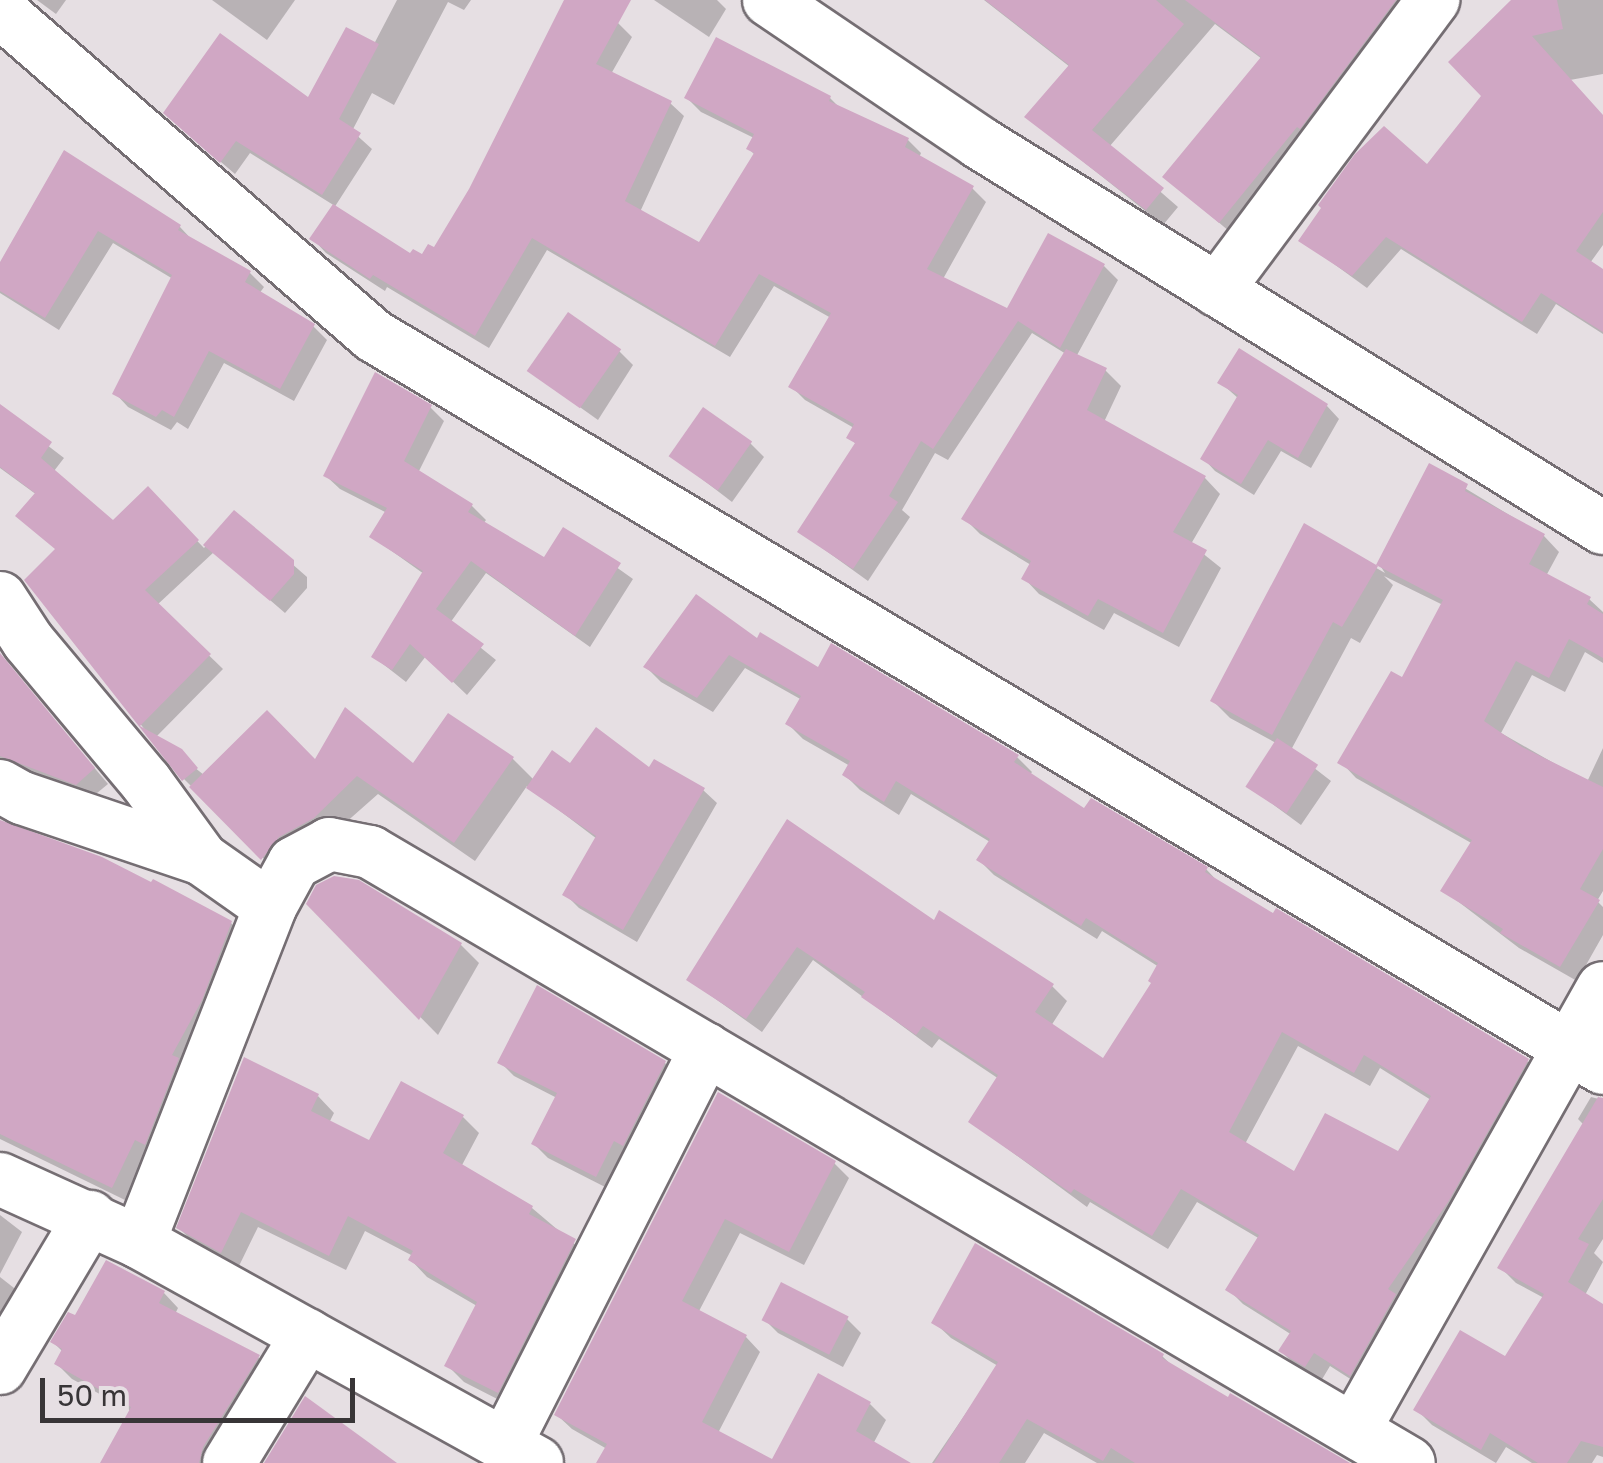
<!DOCTYPE html>
<html>
<head>
<meta charset="utf-8">
<style>
	body { margin:0 }
	#map { position:relative; width:1603px; height:1463px; overflow:hidden; background:#e6dfe3; font-family:"Golos Text",sans-serif }
	div>[style] { position:absolute }
	.shadow>* { inset:0; background:#0003 }
	.building>* { inset:0; background:#d0a7c4; transform-origin:0 0 }
	.roads { filter:drop-shadow(2px 0 #756e73) drop-shadow(-2px 0 #756e73) drop-shadow(0 2px #756e73) drop-shadow(0 -2px #756e73) }
	.minor>* { height:52px; margin:-26px; padding:0 26px; transform-origin:26px; border-radius:26px; background:#fff }
	span { translate:-50% -50%; white-space:nowrap; text-align:center; line-height:1.15; -webkit-text-stroke:10px #e6dfe3; paint-order:stroke }
	.scale { position:absolute; left:40px; top:1378px; width:315px; height:45px; box-sizing:border-box; border:5px solid #383537; border-top:0; padding-left:12px; font-size:30px; line-height:35px; white-space:nowrap; color:#383537; -webkit-text-stroke:8px #e6dfe3; paint-order:stroke }
</style>
</head>
<body>
<div id="map">
	<div class="shadow">
		<div style="clip-path:polygon(37px 0,66px 0,56px 14px)"></div>
		<div style="clip-path:polygon(212px 0,295px 0,267px 40px)"></div>
		<div style="clip-path:polygon(397px 0,471px 0,464px 10px,448px 2px,394px 105px,372px 93px,352px 131px,372px 149px,334px 208px,411px 257px,423px 257px,435px 250px,471px 190px,567px 0,577px 0,618px 23px,632px 37px,611px 74px,670px 103px,684px 116px,640px 212px,700px 246px,755px 155px,749px 149px,754px 138px,701px 112px,687px 98px,830px 98px,841px 109px,908px 140px,921px 153px,919px 158px,972px 188px,986px 202px,943px 279px,1008px 312px,1104px 266px,1118px 280px,1076px 357px,1105px 370px,1121px 386px,1104px 422px,1205px 478px,1220px 494px,1191px 544px,1221px 568px,1179px 647px,1114px 613px,1104px 630px,1039px 594px,1024px 578px,1031px 565px,980px 534px,964px 518px,1066px 354px,1032px 333px,948px 460px,935px 453px,902px 510px,910px 517px,868px 581px,800px 532px,857px 445px,849px 437px,854px 428px,805px 400px,791px 386px,831px 318px,774px 286px,730px 357px,547px 250px,489px 348px,387px 287px,385px 291px,326px 253px,313px 239px,335px 206px,250px 153px,235px 174px,179px 126px,309px 100px,374px 44px)"></div>
		<div style="clip-path:polygon(654px 0,717px 0,726px 9px,709px 37px)"></div>
		<div style="clip-path:polygon(984px 0,1424px 0,1236px 237px,1165px 177px,1262px 59px,1215px 24px,1109px 147px,1178px 207px,1163px 225px,1027px 117px,1070px 67px)"></div>
		<div style="clip-path:polygon(1514px 0,1603px 0,1603px 74px,1570px 80px,1603px 117px,1603px 245px,1590px 263px,1603px 272px,1603px 334px,1556px 304px,1537px 334px,1401px 249px,1367px 288px,1301px 240px,1427px 167px,1484px 95px)"></div>
		<div style="clip-path:polygon(64px 154px,180px 227px,194px 242px,250px 273px,264px 287px,259px 294px,313px 326px,327px 340px,294px 401px,224px 363px,188px 429px,177px 422px,171px 430px,128px 407px,115px 393px,173px 279px,113px 243px,59px 330px,0 293px,0 266px)"></div>
		<div style="clip-path:polygon(619px 351px,633px 365px,598px 420px,532px 373px)"></div>
		<div style="clip-path:polygon(1221px 383px,1327px 406px,1339px 419px,1311px 468px,1281px 451px,1254px 495px,1215px 471px,1203px 458px,1239px 399px)"></div>
		<div style="clip-path:polygon(430px 407px,444px 421px,418px 473px,472px 506px,486px 520px,483px 524px,545px 561px,564px 530px,633px 579px,590px 647px,486px 573px,450px 623px,496px 660px,467px 695px,426px 656px,406px 682px,374px 657px,424px 574px,372px 537px,387px 513px,340px 489px,326px 476px)"></div>
		<div style="clip-path:polygon(0 409px,64px 458px,54px 471px,113px 523px,148px 490px,204px 548px,234px 513px,307px 577px,307px 588px,285px 613px,214px 552px,157px 605px,223px 669px,156px 737px,204px 775px,316px 763px,414px 767px,512px 758px,534px 780px,571px 766px,650px 770px,703px 790px,717px 803px,637px 942px,579px 908px,565px 894px,597px 839px,527px 786px,475px 861px,378px 794px,283px 878px,184px 779px,27px 581px,57px 550px,37px 495px,0 468px)"></div>
		<div style="clip-path:polygon(750px 443px,764px 457px,732px 502px,672px 456px)"></div>
		<div style="clip-path:polygon(1430px 467px,1544px 536px,1559px 552px,1546px 576px,1589px 599px,1603px 612px,1603px 663px,1585px 652px,1565px 692px,1532px 675px,1501px 733px,1587px 782px,1603px 748px,1603px 891px,1597px 901px,1603px 907px,1603px 935px,1577px 981px,1519px 948px,1443px 890px,1473px 844px,1356px 778px,1341px 762px,1403px 681px,1443px 605px,1384px 576px,1393px 585px,1360px 643px,1351px 638px,1291px 750px,1331px 781px,1301px 825px,1248px 786px,1276px 743px,1230px 718px,1213px 701px,1305px 527px,1385px 573px,1379px 564px)"></div>
		<div style="clip-path:polygon(evenodd,757px 641px,1017px 757px,1032px 772px,1030px 775px,1085px 812px,1206px 869px,1222px 886px,1527px 1061px,1542px 1076px,1366px 1389px,1330px 1366px,1321px 1381px,1296px 1366px,1281px 1351px,1292px 1335px,1243px 1304px,1228px 1289px,1260px 1239px,1197px 1202px,1168px 1249px,1090px 1202px,1087px 1207px,971px 1122px,999px 1079px,939px 1039px,932px 1048px,813px 960px,762px 1032px,689px 980px,788px 822px,935px 924px,1052px 986px,1067px 1001px,1051px 1026px,1103px 1061px,1154px 984px,1159px 967px,1102px 931px,1097px 939px,994px 875px,979px 860px,990px 842px,911px 794px,899px 815px,860px 790px,845px 775px,850px 766px,803px 739px,788px 724px,802px 700px,745px 668px,713px 712px,661px 682px,646px 667px,757px 641px,1298px 1046px,1370px 1086px,1380px 1068px,1431px 1100px,1399px 1154px,1295px 1174px,1245px 1144px,1298px 1046px)"></div>
		<div style="clip-path:polygon(0 656px,108px 784px,91px 798px,0 774px)"></div>
		<div style="clip-path:polygon(0 822px,231px 923px,245px 938px,127px 1201px,0 1139px)"></div>
		<div style="clip-path:polygon(309px 904px,461px 945px,479px 963px,438px 1035px)"></div>
		<div style="clip-path:polygon(500px 1062px,665px 1063px,679px 1077px,611px 1190px,548px 1158px,534px 1144px,557px 1098px,514px 1076px)"></div>
		<div style="clip-path:polygon(719px 1095px,834px 1163px,849px 1178px,804px 1265px,740px 1233px,698px 1313px,746px 1337px,760px 1352px,718px 1433px,740px 1463px,607px 1463px,607px 1449px,572px 1429px,557px 1415px)"></div>
		<div style="clip-path:polygon(318px 1096px,334px 1113px,329px 1123px,370px 1144px,463px 1117px,479px 1133px,461px 1167px,532px 1208px,591px 1258px,515px 1408px,464px 1382px,447px 1365px,477px 1306px,427px 1277px,411px 1260px,413px 1256px,365px 1231px,346px 1270px,258px 1227px,238px 1268px,196px 1245px,179px 1228px)"></div>
		<div style="clip-path:polygon(1591px 1097px,1603px 1100px,1603px 1239px,1594px 1253px,1603px 1262px,1585px 1295px,1603px 1305px,1603px 1457px,1597px 1455px,1592px 1463px,1532px 1463px,1506px 1447px,1496px 1463px,1432px 1425px,1416px 1409px,1505px 1359px,1544px 1298px,1516px 1283px,1500px 1267px,1584px 1125px,1578px 1119px)"></div>
		<div style="clip-path:polygon(0 1215px,22px 1232px,0 1274px)"></div>
		<div style="clip-path:polygon(0 1277px,28px 1299px,0 1346px)"></div>
		<div style="clip-path:polygon(164px 1293px,178px 1308px,175px 1314px,258px 1357px,273px 1371px,217px 1463px,102px 1463px,131px 1411px,72px 1379px,57px 1364px,63px 1352px,53px 1342px,76px 1319px)"></div>
		<div style="clip-path:polygon(764px 1319px,847px 1319px,861px 1333px,843px 1367px,778px 1333px)"></div>
		<div style="clip-path:polygon(934px 1322px,1162px 1356px,1176px 1369px,1345px 1463px,1097px 1463px,1044px 1433px,1025px 1463px,932px 1463px,998px 1366px,951px 1338px)"></div>
		<div style="clip-path:polygon(870px 1404px,886px 1420px,873px 1444px,906px 1463px,773px 1463px)"></div>
	</div>
	<div class="building">
		<div style="clip-path:polygon(564px 0,631px 0,596px 64px,672px 101px,625px 201px,699px 242px,754px 153px,746px 149px,754px 134px,684px 98px,716px 37px,831px 96px,829px 101px,909px 138px,905px 147px,974px 186px,927px 269px,1007px 308px,1048px 233px,1105px 264px,1060px 348px,1018px 321px,933px 449px,921px 441px,889px 496px,898px 502px,853px 569px,797px 532px,855px 443px,846px 438px,854px 424px,788px 387px,831px 313px,759px 274px,715px 346px,532px 238px,475px 336px,373px 275px,370px 279px,309px 239px,333px 204px,410px 253px,413px 249px,422px 254px,428px 244px,434px 247px,469px 189px)"></div>
		<div style="clip-path:polygon(985px 0,1156px 0,1184px 24px,1092px 130px,1164px 188px,1146px 210px,1024px 117px,1069px 65px)"></div>
		<div style="clip-path:polygon(1185px 0,1396px 0,1300px 129px,1297px 127px,1219px 223px,1162px 177px,1261px 57px)"></div>
		<div style="clip-path:polygon(1511px 0,1557px 0,1563px 29px,1532px 36px,1603px 115px,1603px 212px,1576px 251px,1603px 269px,1603px 332px,1541px 293px,1522px 322px,1386px 237px,1352px 276px,1298px 241px,1321px 208px,1318px 205px,1355px 154px,1384px 126px,1427px 164px,1481px 96px,1448px 62px)"></div>
		<div style="clip-path:polygon(346px 27px,379px 44px,339px 119px,361px 133px,322px 195px,236px 141px,220px 163px,163px 113px,220px 33px,308px 97px)"></div>
		<div style="clip-path:polygon(64px 150px,181px 225px,178px 230px,251px 271px,245px 282px,315px 324px,280px 389px,209px 351px,174px 417px,162px 410px,156px 417px,112px 394px,172px 275px,98px 231px,45px 318px,0 291px,0 262px)"></div>
		<div style="left:568px;top:312px;width:65px;height:72px;rotate:35deg"></div>
		<div style="clip-path:polygon(1239px 348px,1328px 404px,1298px 458px,1268px 440px,1241px 484px,1200px 459px,1238px 395px,1217px 383px)"></div>
		<div style="clip-path:polygon(1066px 349px,1107px 368px,1087px 410px,1206px 476px,1173px 532px,1207px 550px,1163px 633px,1098px 599px,1088px 616px,1021px 579px,1031px 561px,961px 519px)"></div>
		<div style="clip-path:polygon(375px 372px,432px 405px,404px 461px,473px 504px,468px 512px,544px 557px,563px 527px,621px 563px,575px 636px,471px 561px,436px 609px,484px 644px,452px 683px,410px 644px,392px 670px,371px 657px,423px 571px,369px 537px,387px 508px,323px 476px)"></div>
		<div style="clip-path:polygon(0 404px,52px 442px,41px 458px,113px 520px,148px 486px,199px 540px,145px 590px,211px 654px,140px 726px,182px 749px,198px 768px,182px 781px,24px 580px,55px 549px,15px 516px,35px 493px,0 467px)"></div>
		<div style="left:703px;top:407px;width:60px;height:60px;rotate:35deg"></div>
		<div style="clip-path:polygon(1429px 463px,1468px 484px,1465px 491px,1545px 534px,1529px 564px,1591px 597px,1587px 604px,1603px 614px,1603px 658px,1569px 639px,1549px 678px,1516px 661px,1484px 721px,1522px 747px,1603px 787px,1603px 849px,1580px 889px,1600px 900px,1560px 967px,1500px 933px,1503px 929px,1440px 891px,1472px 840px,1337px 763px,1391px 671px,1402px 677px,1443px 600px,1376px 565px)"></div>
		<div style="clip-path:polygon(234px 510px,294px 560px,294px 574px,270px 601px,203px 545px)"></div>
		<div style="clip-path:polygon(1304px 523px,1378px 566px,1342px 627px,1333px 622px,1272px 735px,1210px 701px)"></div>
		<div style="clip-path:polygon(evenodd,696px 594px,757px 638px,760px 632px,818px 667px,831px 643px,1019px 755px,1014px 762px,1084px 808px,1091px 798px,1208px 867px,1205px 872px,1273px 913px,1276px 908px,1529px 1059px,1448px 1202px,1388px 1289px,1396px 1294px,1350px 1376px,1314px 1353px,1305px 1367px,1278px 1351px,1291px 1331px,1225px 1290px,1259px 1235px,1181px 1189px,1152px 1236px,1074px 1189px,1071px 1193px,968px 1122px,998px 1075px,923px 1026px,916px 1035px,861px 997px,865px 992px,797px 947px,746px 1019px,686px 980px,787px 819px,934px 920px,939px 910px,1054px 984px,1035px 1012px,1103px 1058px,1151px 983px,1148px 981px,1158px 963px,1086px 918px,1081px 926px,976px 860px,990px 839px,896px 781px,884px 802px,842px 775px,850px 761px,785px 724px,801px 696px,729px 655px,697px 698px,643px 667px,696px 594px,1282px 1032px,1354px 1073px,1364px 1055px,1431px 1096px,1398px 1151px,1325px 1113px,1294px 1171px,1229px 1132px,1282px 1032px)"></div>
		<div style="clip-path:polygon(0 653px,95px 768px,76px 785px,0 756px)"></div>
		<div style="clip-path:polygon(345px 707px,413px 763px,448px 713px,514px 757px,454px 843px,357px 776px,314px 818px,279px 837px,261px 860px,189px 787px,267px 710px,315px 759px)"></div>
		<div style="clip-path:polygon(596px 727px,649px 767px,654px 759px,705px 788px,623px 930px,562px 895px,596px 836px,526px 788px,552px 750px,570px 763px)"></div>
		<div style="left:1277px;top:738px;width:49px;height:58px;rotate:33deg"></div>
		<div style="clip-path:polygon(0 820px,102px 857px,151px 882px,153px 879px,232px 921px,202px 1000px,172px 1055px,179px 1058px,145px 1145px,135px 1140px,112px 1188px,0 1134px)"></div>
		<div style="clip-path:polygon(334px 876px,359px 880px,462px 943px,419px 1020px,306px 904px,316px 885px)"></div>
		<div style="clip-path:polygon(537px 985px,666px 1061px,623px 1146px,614px 1141px,596px 1177px,531px 1144px,557px 1093px,497px 1063px)"></div>
		<div style="clip-path:polygon(244px 1057px,319px 1094px,311px 1111px,369px 1140px,401px 1081px,464px 1115px,443px 1153px,533px 1206px,529px 1214px,576px 1239px,498px 1393px,444px 1366px,477px 1302px,408px 1260px,413px 1251px,348px 1216px,329px 1256px,241px 1212px,221px 1253px,176px 1228px)"></div>
		<div style="clip-path:polygon(718px 1092px,836px 1161px,789px 1252px,725px 1219px,692px 1282px,682px 1301px,747px 1335px,702px 1422px,772px 1459px,818px 1373px,871px 1402px,856px 1431px,911px 1463px,596px 1463px,607px 1444px,554px 1415px)"></div>
		<div style="clip-path:polygon(1598px 1097px,1603px 1098px,1603px 1199px,1578px 1239px,1589px 1244px,1568px 1282px,1603px 1304px,1603px 1447px,1581px 1441px,1567px 1463px,1538px 1463px,1490px 1433px,1481px 1450px,1413px 1410px,1460px 1330px,1505px 1356px,1544px 1294px,1497px 1268px)"></div>
		<div style="clip-path:polygon(975px 1243px,1164px 1354px,1162px 1358px,1228px 1397px,1230px 1393px,1350px 1463px,1135px 1463px,1111px 1448px,1103px 1461px,1027px 1419px,999px 1463px,934px 1463px,998px 1362px,931px 1323px)"></div>
		<div style="clip-path:polygon(106px 1260px,165px 1291px,159px 1303px,260px 1355px,203px 1447px,199px 1463px,100px 1463px,131px 1407px,54px 1364px,62px 1349px,50px 1342px,68px 1312px,75px 1315px)"></div>
		<div style="left:781px;top:1282px;width:76px;height:43px;rotate:27deg"></div>
		<div style="clip-path:polygon(305px 1396px,397px 1463px,264px 1463px)"></div>
	</div>
	<div class="roads">
		<div class="minor">
			<div style="left:769px;top:0;width:255px;rotate:34.1deg"></div>
			<div style="left:980px;top:143px;width:732px;rotate:31.72deg"></div>
			<div style="left:0;top:11px;width:495px;rotate:41deg"></div>
			<div style="left:374px;top:336px;width:1430px;rotate:30.78deg"></div>
			<div style="left:1217px;top:290px;width:362px;rotate:-53.3deg"></div>
			<div style="left:0;top:598px;width:51px;rotate:56.9deg"></div>
			<div style="left:28px;top:641px;width:184px;rotate:50.1deg"></div>
			<div style="left:146px;top:782px;width:95px;rotate:54deg"></div>
			<div style="left:0;top:786px;width:25px;rotate:29deg"></div>
			<div style="left:22px;top:798px;width:190px;rotate:18.7deg"></div>
			<div style="left:202px;top:859px;width:83px;rotate:35.2deg"></div>
			<div style="left:0;top:1179px;width:153px;rotate:24.4deg"></div>
			<div style="left:139px;top:1242px;width:455px;rotate:29deg"></div>
			<div style="left:139px;top:1242px;width:360px;rotate:-68.6deg"></div>
			<div style="left:270px;top:907px;width:50px;rotate:-61.4deg"></div>
			<div style="left:294px;top:863px;width:40px;rotate:-28deg"></div>
			<div style="left:329px;top:844px;width:42px;rotate:11deg"></div>
			<div style="left:370px;top:852px;width:1205px;rotate:30.46deg"></div>
			<div style="left:0;top:1368px;width:176px;rotate:-59.2deg"></div>
			<div style="left:1354px;top:1430px;width:507px;rotate:-60.61deg"></div>
			<div style="left:505px;top:1445px;width:444px;rotate:-63.1deg"></div>
			<div style="left:229px;top:1463px;width:150px;rotate:-58.6deg"></div>
		</div>
	</div>
	<div class="scale">50 m</div>
</div>
</body>
</html>
